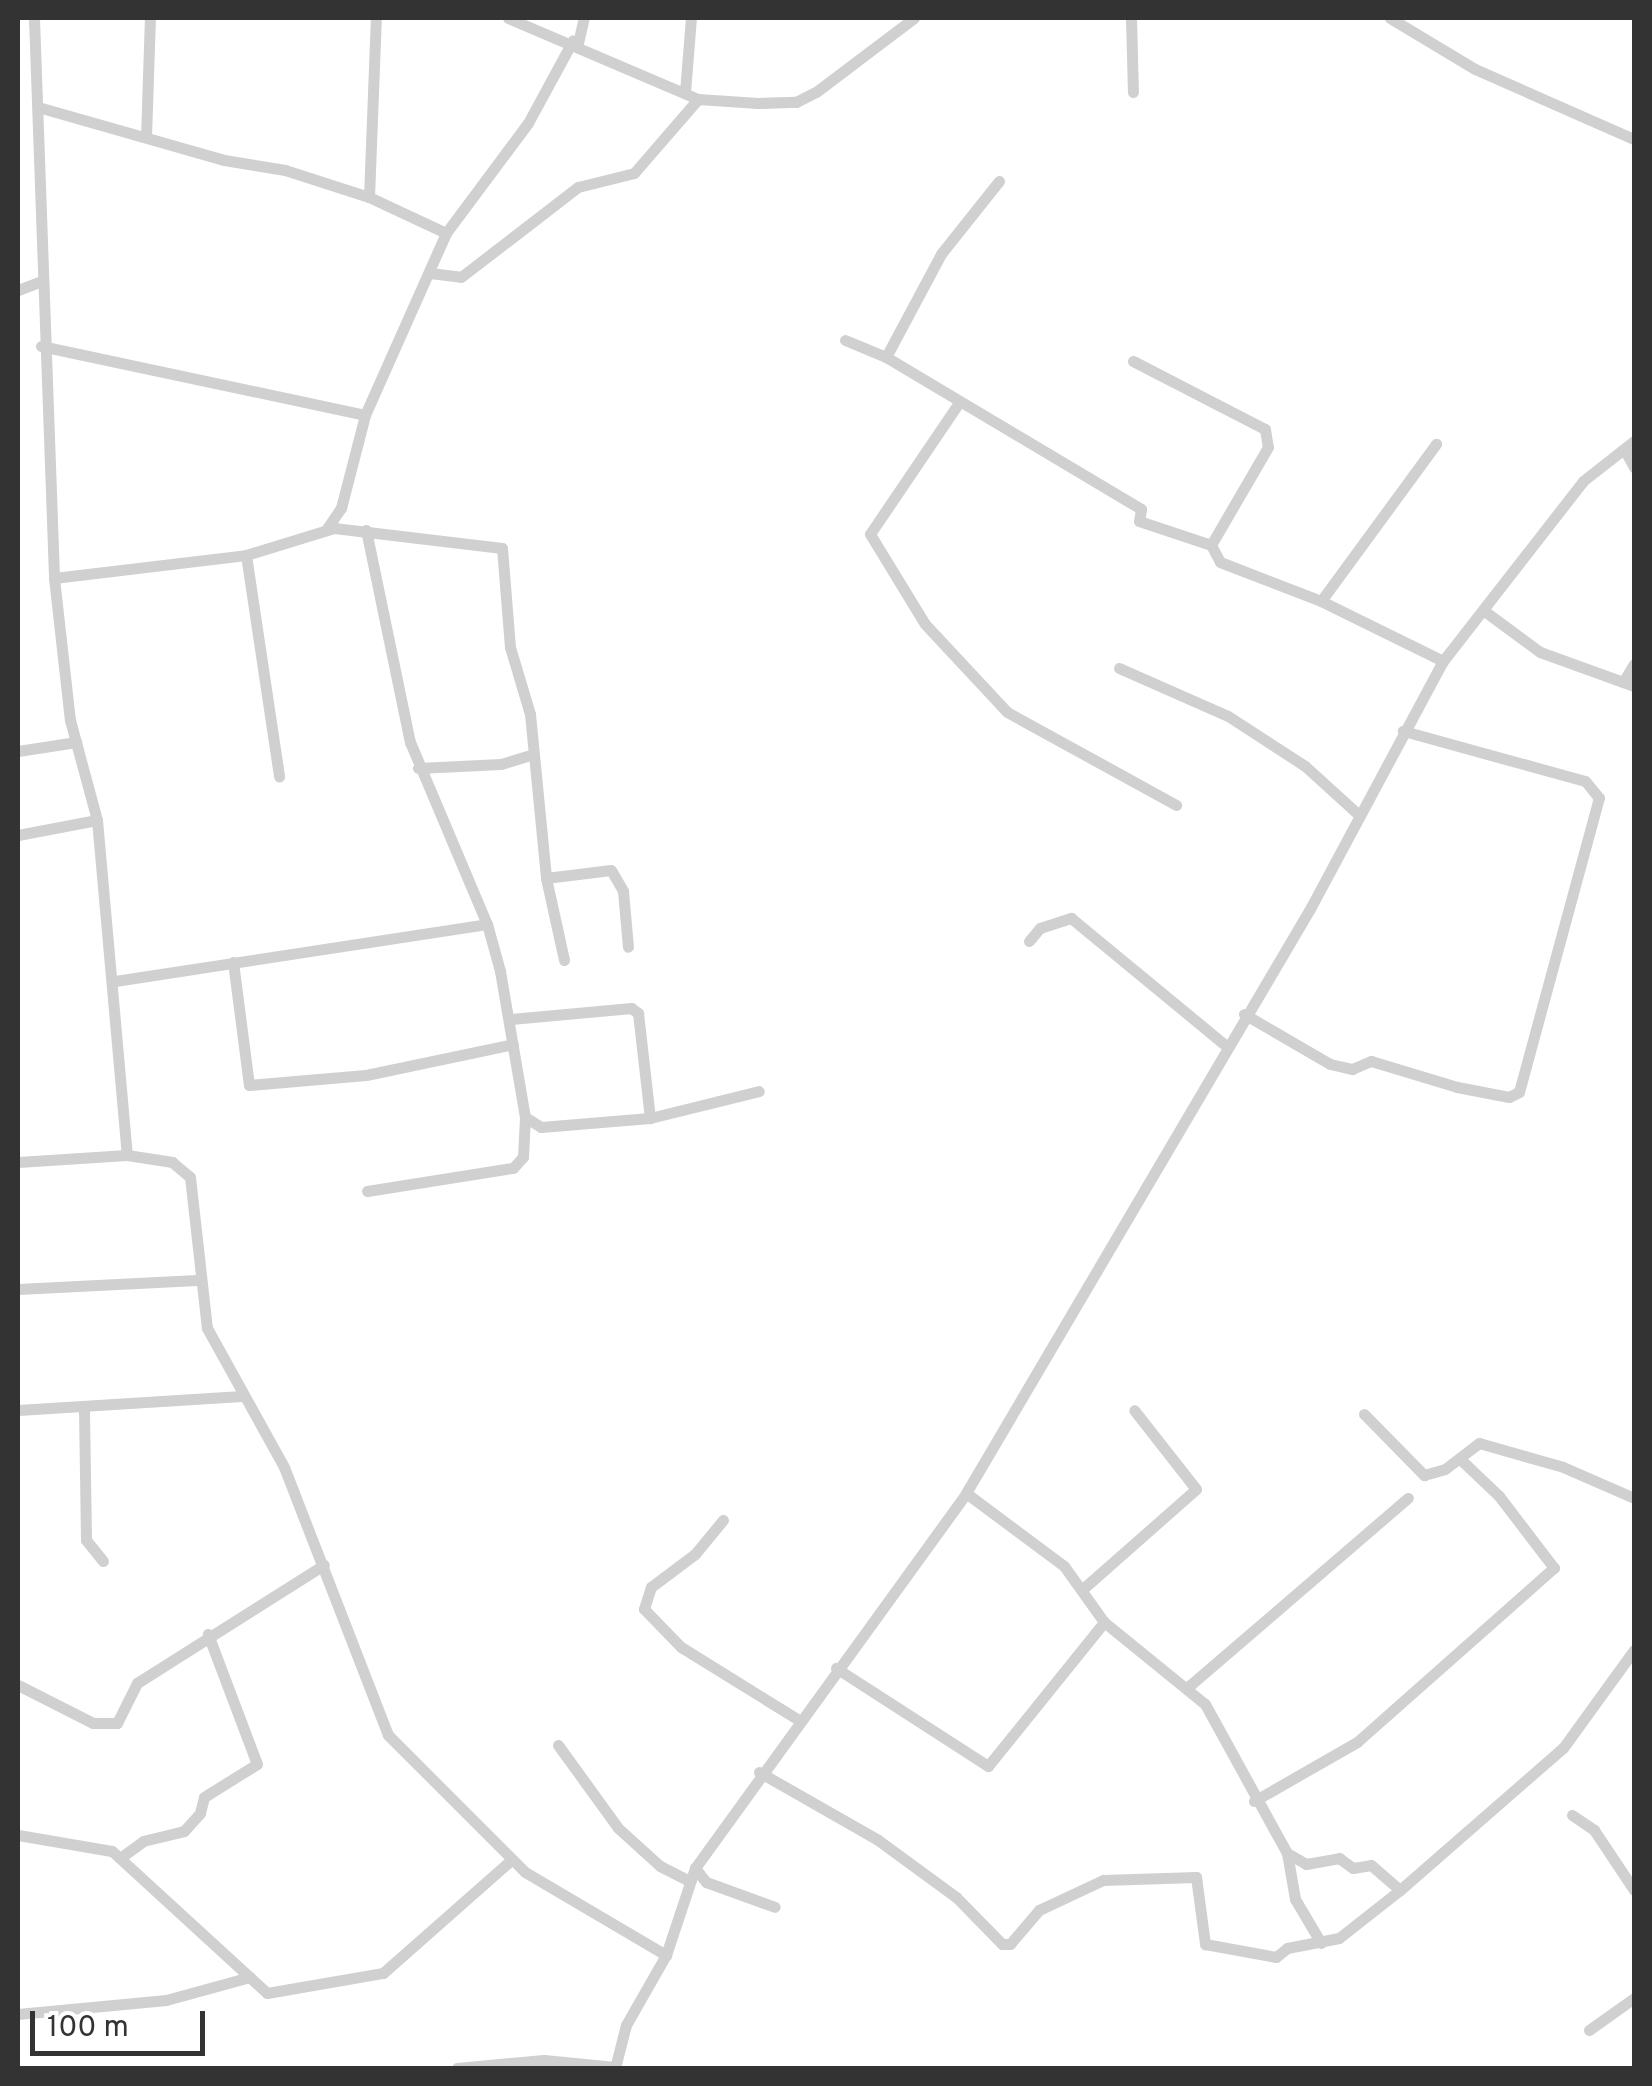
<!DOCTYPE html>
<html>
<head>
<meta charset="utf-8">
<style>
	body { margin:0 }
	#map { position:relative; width:1652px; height:2086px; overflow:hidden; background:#fff; font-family:Overpass,sans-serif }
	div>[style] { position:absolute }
	.street>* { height:11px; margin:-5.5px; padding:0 5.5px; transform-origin:5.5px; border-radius:5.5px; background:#d0d0d0 }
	span { translate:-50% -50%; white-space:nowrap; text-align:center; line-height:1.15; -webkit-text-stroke:10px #fff; paint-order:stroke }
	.frame { position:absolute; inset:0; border:20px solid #333; pointer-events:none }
	.scale { position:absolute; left:30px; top:2011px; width:175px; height:45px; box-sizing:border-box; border:5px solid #333; border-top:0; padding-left:12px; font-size:30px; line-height:35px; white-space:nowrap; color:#333; -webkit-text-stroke:8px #fff; paint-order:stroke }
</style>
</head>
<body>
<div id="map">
	<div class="street">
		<div style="left:34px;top:18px;width:560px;rotate:87.95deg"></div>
		<div style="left:54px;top:578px;width:143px;rotate:83.6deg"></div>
		<div style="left:70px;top:720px;width:104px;rotate:74.9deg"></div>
		<div style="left:97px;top:820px;width:336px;rotate:84.9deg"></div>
		<div style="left:127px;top:1155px;width:46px;rotate:8.8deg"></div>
		<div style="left:172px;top:1162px;width:23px;rotate:40deg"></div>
		<div style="left:190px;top:1177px;width:152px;rotate:83.6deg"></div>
		<div style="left:207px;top:1328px;width:159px;rotate:61deg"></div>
		<div style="left:284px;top:1467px;width:287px;rotate:68.8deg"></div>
		<div style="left:388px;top:1735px;width:194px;rotate:45deg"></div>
		<div style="left:525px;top:1872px;width:164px;rotate:30.5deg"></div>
		<div style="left:508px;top:18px;width:207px;rotate:23.1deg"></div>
		<div style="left:698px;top:99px;width:60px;rotate:3.8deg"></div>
		<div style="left:758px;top:103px;width:38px;rotate:-2deg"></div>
		<div style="left:796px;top:102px;width:22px;rotate:-27deg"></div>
		<div style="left:816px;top:92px;width:123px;rotate:-37.1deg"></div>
		<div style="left:1131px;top:18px;width:74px;rotate:88.5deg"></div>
		<div style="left:1390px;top:18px;width:99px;rotate:31deg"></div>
		<div style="left:1475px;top:69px;width:174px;rotate:23.8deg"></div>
		<div style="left:578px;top:43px;width:26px;rotate:-77deg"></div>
		<div style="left:685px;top:92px;width:74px;rotate:-85.4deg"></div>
		<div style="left:38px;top:107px;width:193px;rotate:15.9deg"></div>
		<div style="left:224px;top:160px;width:62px;rotate:9.3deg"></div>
		<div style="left:285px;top:170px;width:88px;rotate:17.8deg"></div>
		<div style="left:369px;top:197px;width:85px;rotate:25.1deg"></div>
		<div style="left:146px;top:137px;width:119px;rotate:-88.1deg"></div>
		<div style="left:999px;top:181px;width:93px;rotate:128.5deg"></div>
		<div style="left:941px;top:254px;width:117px;rotate:118.1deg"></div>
		<div style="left:886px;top:357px;width:297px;rotate:30.8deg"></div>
		<div style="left:1141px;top:509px;width:12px;rotate:99deg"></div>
		<div style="left:1139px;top:521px;width:76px;rotate:18.4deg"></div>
		<div style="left:1211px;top:545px;width:19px;rotate:62deg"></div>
		<div style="left:1220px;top:562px;width:108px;rotate:21.1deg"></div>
		<div style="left:1321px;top:601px;width:136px;rotate:26.2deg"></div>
		<div style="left:369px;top:197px;width:179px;rotate:-87.8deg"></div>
		<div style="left:430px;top:273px;width:31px;rotate:7deg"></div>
		<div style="left:461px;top:277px;width:148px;rotate:-37.6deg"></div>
		<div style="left:578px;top:187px;width:58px;rotate:-14deg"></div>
		<div style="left:634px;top:173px;width:98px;rotate:-49.1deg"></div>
		<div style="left:18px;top:290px;width:25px;rotate:-21deg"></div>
		<div style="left:845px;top:340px;width:44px;rotate:22.5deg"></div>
		<div style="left:41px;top:346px;width:331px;rotate:12deg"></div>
		<div style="left:1133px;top:361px;width:148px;rotate:27.3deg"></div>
		<div style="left:1265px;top:429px;width:18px;rotate:81deg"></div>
		<div style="left:1268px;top:447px;width:113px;rotate:120.2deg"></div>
		<div style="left:958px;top:404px;width:157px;rotate:124.1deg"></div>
		<div style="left:870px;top:534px;width:105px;rotate:58.6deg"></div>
		<div style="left:925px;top:624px;width:120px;rotate:47deg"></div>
		<div style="left:1007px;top:712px;width:193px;rotate:28.8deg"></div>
		<div style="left:1624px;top:449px;width:21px;rotate:61deg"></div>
		<div style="left:326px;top:530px;width:27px;rotate:-56deg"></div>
		<div style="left:341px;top:508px;width:96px;rotate:-75.5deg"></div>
		<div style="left:365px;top:415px;width:199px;rotate:-66deg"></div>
		<div style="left:446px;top:233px;width:137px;rotate:-53.3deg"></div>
		<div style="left:528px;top:123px;width:94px;rotate:-61.5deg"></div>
		<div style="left:366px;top:530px;width:217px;rotate:78.3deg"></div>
		<div style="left:410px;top:742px;width:198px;rotate:67.1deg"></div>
		<div style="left:487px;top:924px;width:49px;rotate:74.5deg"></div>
		<div style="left:500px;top:971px;width:148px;rotate:80.3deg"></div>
		<div style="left:246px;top:555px;width:224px;rotate:81.5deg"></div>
		<div style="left:54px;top:578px;width:193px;rotate:-6.8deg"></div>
		<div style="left:246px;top:555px;width:92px;rotate:-17.1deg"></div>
		<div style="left:334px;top:528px;width:169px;rotate:6.8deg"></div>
		<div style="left:502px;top:548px;width:99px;rotate:85.4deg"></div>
		<div style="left:510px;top:647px;width:70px;rotate:73.4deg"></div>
		<div style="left:530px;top:714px;width:165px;rotate:84.4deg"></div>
		<div style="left:546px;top:878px;width:84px;rotate:77.6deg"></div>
		<div style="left:1321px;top:601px;width:195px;rotate:-53.8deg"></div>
		<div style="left:1483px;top:610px;width:71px;rotate:36.4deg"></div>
		<div style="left:1540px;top:652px;width:100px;rotate:19.9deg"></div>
		<div style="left:1119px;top:668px;width:119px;rotate:23.8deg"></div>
		<div style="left:1228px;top:716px;width:92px;rotate:33deg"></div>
		<div style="left:1305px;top:766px;width:74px;rotate:42.3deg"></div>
		<div style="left:1623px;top:682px;width:21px;rotate:-59deg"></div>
		<div style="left:18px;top:751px;width:59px;rotate:-8.8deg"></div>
		<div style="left:418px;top:768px;width:83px;rotate:-2.8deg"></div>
		<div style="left:501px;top:764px;width:34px;rotate:-17deg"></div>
		<div style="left:18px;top:835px;width:80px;rotate:-10.8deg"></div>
		<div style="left:546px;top:878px;width:65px;rotate:-7deg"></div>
		<div style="left:611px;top:870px;width:24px;rotate:60deg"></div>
		<div style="left:623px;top:891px;width:56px;rotate:84.9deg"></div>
		<div style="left:1029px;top:941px;width:17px;rotate:-50deg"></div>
		<div style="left:1040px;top:928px;width:33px;rotate:-18deg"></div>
		<div style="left:1071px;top:918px;width:198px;rotate:39.5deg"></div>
		<div style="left:233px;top:962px;width:124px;rotate:82.6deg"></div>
		<div style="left:249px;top:1085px;width:117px;rotate:-4.9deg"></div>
		<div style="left:366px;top:1075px;width:150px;rotate:-11.9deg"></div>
		<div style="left:115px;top:981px;width:376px;rotate:-8.7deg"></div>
		<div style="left:1244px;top:1014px;width:99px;rotate:30.2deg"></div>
		<div style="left:1330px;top:1064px;width:23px;rotate:13deg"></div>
		<div style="left:1352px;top:1069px;width:21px;rotate:-23deg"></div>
		<div style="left:1371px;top:1061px;width:90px;rotate:16.8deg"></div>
		<div style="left:1457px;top:1087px;width:53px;rotate:10.9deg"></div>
		<div style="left:1509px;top:1097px;width:11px;rotate:-27deg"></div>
		<div style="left:1519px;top:1092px;width:305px;rotate:-74.8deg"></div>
		<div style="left:1599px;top:798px;width:22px;rotate:-129deg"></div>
		<div style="left:1585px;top:781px;width:189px;rotate:-164.6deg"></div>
		<div style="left:511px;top:1019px;width:121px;rotate:-5.2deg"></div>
		<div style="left:631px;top:1008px;width:9px;rotate:36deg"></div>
		<div style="left:638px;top:1013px;width:106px;rotate:83.5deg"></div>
		<div style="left:18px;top:1162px;width:109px;rotate:-3.7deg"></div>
		<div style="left:367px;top:1191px;width:148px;rotate:-9deg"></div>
		<div style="left:513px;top:1168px;width:15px;rotate:-48deg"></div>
		<div style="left:523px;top:1157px;width:40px;rotate:-87.1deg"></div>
		<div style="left:525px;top:1117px;width:19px;rotate:32deg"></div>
		<div style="left:541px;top:1127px;width:109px;rotate:-4.7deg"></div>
		<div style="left:650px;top:1118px;width:112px;rotate:-13.9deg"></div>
		<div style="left:18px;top:1289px;width:179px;rotate:-2.9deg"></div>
		<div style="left:18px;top:1410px;width:224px;rotate:-3.6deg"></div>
		<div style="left:84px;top:1411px;width:129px;rotate:89.1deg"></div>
		<div style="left:86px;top:1540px;width:27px;rotate:51deg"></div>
		<div style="left:1364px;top:1414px;width:86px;rotate:45.5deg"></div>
		<div style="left:1424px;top:1475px;width:22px;rotate:-16deg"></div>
		<div style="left:1445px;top:1469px;width:43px;rotate:-37.4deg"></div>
		<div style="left:1479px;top:1443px;width:87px;rotate:15.9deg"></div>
		<div style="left:1563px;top:1467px;width:77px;rotate:23.6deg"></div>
		<div style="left:966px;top:1493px;width:122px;rotate:36.7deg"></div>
		<div style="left:1064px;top:1566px;width:69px;rotate:54.5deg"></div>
		<div style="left:1104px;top:1622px;width:130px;rotate:39.1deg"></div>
		<div style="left:1205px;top:1704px;width:170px;rotate:61.2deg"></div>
		<div style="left:1287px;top:1853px;width:22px;rotate:30deg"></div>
		<div style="left:1306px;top:1864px;width:34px;rotate:-10deg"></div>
		<div style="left:1339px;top:1858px;width:17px;rotate:36deg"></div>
		<div style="left:1353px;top:1868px;width:18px;rotate:-9deg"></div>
		<div style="left:1371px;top:1865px;width:38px;rotate:41deg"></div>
		<div style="left:723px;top:1520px;width:44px;rotate:129.5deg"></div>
		<div style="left:695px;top:1554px;width:55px;rotate:143.1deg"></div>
		<div style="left:651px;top:1587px;width:23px;rotate:108deg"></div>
		<div style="left:644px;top:1609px;width:53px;rotate:45.8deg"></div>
		<div style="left:681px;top:1647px;width:137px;rotate:31.8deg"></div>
		<div style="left:1085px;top:1587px;width:148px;rotate:-41.4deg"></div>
		<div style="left:1196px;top:1489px;width:100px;rotate:-128.1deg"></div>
		<div style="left:836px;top:1668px;width:181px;rotate:32.8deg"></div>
		<div style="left:988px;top:1766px;width:185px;rotate:-51.1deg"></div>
		<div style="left:18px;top:1685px;width:84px;rotate:26.9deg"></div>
		<div style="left:93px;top:1723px;width:24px"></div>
		<div style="left:117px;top:1723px;width:45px;rotate:-63.4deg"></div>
		<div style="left:137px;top:1683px;width:221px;rotate:-32.3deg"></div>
		<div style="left:1188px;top:1687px;width:290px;rotate:-40.7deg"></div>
		<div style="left:558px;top:1745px;width:102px;rotate:54.1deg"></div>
		<div style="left:618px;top:1828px;width:57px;rotate:42.1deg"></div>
		<div style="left:660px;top:1866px;width:33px;rotate:27deg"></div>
		<div style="left:759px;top:1772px;width:137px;rotate:29.7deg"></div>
		<div style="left:878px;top:1840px;width:97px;rotate:36.2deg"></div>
		<div style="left:956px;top:1897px;width:66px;rotate:45.6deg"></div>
		<div style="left:1002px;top:1944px;width:8px"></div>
		<div style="left:1010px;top:1944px;width:45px;rotate:-49.5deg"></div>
		<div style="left:1039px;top:1910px;width:71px;rotate:-25.1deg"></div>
		<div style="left:1103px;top:1880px;width:93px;rotate:-1.8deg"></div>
		<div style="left:1196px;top:1877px;width:68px;rotate:82.3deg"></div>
		<div style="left:1205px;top:1944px;width:72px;rotate:10.4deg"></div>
		<div style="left:1276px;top:1957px;width:14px;rotate:-39deg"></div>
		<div style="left:1287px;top:1948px;width:53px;rotate:-10.9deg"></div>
		<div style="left:1339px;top:1938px;width:78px;rotate:-38.2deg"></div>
		<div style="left:1400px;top:1890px;width:216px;rotate:-41.1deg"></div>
		<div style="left:1563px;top:1748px;width:121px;rotate:-54.1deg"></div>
		<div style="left:1254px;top:1801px;width:119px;rotate:-29.8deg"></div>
		<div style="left:1357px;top:1742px;width:263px;rotate:-41.5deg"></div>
		<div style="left:1554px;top:1568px;width:91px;rotate:-127.4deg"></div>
		<div style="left:1499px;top:1496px;width:54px;rotate:-136.5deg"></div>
		<div style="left:1572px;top:1815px;width:27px;rotate:34deg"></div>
		<div style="left:1594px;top:1830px;width:72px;rotate:56.3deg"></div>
		<div style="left:18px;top:1835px;width:95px;rotate:9.7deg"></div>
		<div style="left:112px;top:1851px;width:210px;rotate:42.5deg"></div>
		<div style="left:267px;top:1993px;width:118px;rotate:-9.8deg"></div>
		<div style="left:383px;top:1973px;width:171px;rotate:-41.4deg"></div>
		<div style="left:1287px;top:1853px;width:47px;rotate:80.1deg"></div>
		<div style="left:1295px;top:1899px;width:51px;rotate:59.4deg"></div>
		<div style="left:120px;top:1858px;width:29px;rotate:-36deg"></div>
		<div style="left:143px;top:1841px;width:42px;rotate:-13.7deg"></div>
		<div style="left:184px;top:1831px;width:24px;rotate:-48deg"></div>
		<div style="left:200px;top:1813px;width:16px;rotate:-76deg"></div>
		<div style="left:204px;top:1797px;width:62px;rotate:-31.9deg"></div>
		<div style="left:257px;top:1764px;width:139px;rotate:-110.7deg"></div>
		<div style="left:695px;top:1868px;width:18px;rotate:52deg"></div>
		<div style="left:706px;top:1882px;width:73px;rotate:19.9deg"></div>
		<div style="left:18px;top:2014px;width:149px;rotate:-5.4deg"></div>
		<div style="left:166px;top:2000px;width:87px;rotate:-15.3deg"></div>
		<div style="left:1589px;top:2030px;width:55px;rotate:-35.4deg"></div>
		<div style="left:457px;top:2068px;width:87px;rotate:-5.3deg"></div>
		<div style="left:544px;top:2060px;width:71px;rotate:5.6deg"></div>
		<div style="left:615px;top:2068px;width:44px;rotate:-75.7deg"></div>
		<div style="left:626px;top:2025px;width:81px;rotate:-60.3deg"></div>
		<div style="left:666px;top:1955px;width:92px;rotate:-71.6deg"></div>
		<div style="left:695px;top:1868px;width:463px;rotate:-54.1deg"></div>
		<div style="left:966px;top:1493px;width:680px;rotate:-59.51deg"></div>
		<div style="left:1311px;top:907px;width:279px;rotate:-61.8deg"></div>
		<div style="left:1443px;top:661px;width:228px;rotate:-52.1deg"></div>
		<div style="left:1583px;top:481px;width:65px;rotate:-38.1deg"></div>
	</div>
	<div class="frame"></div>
	<div class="scale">100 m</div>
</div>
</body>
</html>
